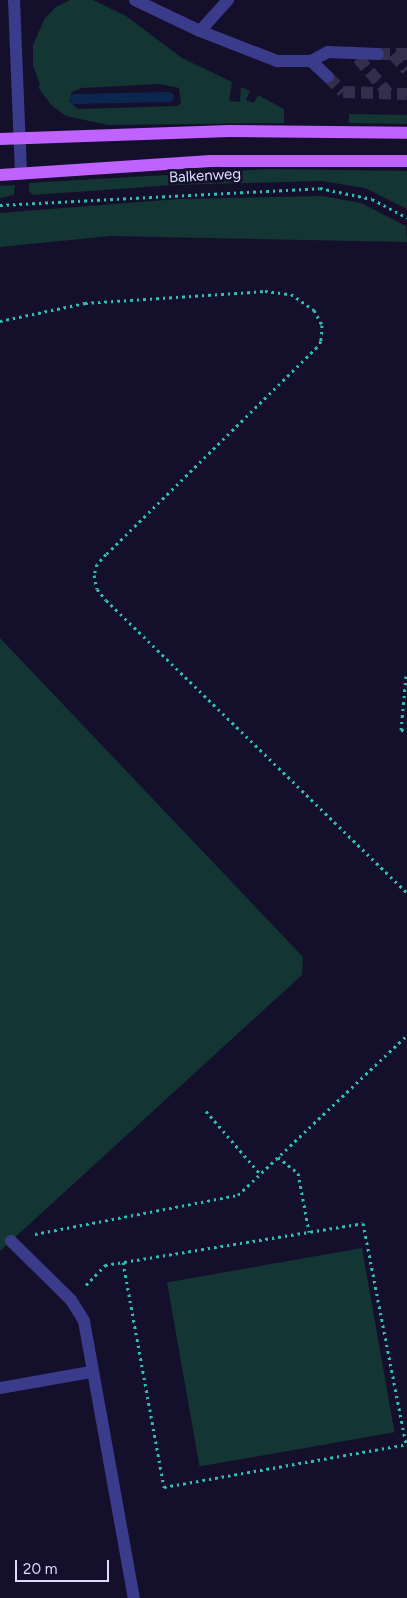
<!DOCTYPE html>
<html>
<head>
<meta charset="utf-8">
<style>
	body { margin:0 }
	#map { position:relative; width:407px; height:1598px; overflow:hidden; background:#14102b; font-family:Figtree,sans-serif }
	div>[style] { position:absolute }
	.green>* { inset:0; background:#133533; transform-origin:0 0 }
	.stream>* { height:10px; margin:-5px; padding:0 5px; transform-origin:5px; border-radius:5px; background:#0c274f }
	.minor-tunnel>* { height:12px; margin-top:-6px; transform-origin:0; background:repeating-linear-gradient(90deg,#322e4b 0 12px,transparent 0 18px) }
	.path>* { height:3px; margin-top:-1.5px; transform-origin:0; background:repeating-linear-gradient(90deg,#2ebfb2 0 2.5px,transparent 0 6.5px) }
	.minor>* { height:12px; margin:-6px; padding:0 6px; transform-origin:6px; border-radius:6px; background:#3b3b8b }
	.major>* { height:12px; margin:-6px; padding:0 6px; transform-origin:6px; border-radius:6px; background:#bf62ff }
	span { translate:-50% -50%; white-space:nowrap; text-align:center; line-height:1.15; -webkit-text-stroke:5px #14102b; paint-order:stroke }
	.street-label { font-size:15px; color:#dddbff }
	.scale { position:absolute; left:15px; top:1560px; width:94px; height:22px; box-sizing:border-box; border:2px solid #dddbff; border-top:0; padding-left:6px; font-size:15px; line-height:18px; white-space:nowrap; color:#dddbff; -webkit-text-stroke:4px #14102b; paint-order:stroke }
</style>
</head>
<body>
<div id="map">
	<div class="green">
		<div style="clip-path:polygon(evenodd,70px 0,93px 0,126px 16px,182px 58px,232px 82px,229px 101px,240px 102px,241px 87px,250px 91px,246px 100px,254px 103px,258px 95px,284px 109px,284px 123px,108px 125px,66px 116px,51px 105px,38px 87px,40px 85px,33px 65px,33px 45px,45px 18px,56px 7px,70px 0,160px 84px,179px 88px,181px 103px,178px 106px,78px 109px,69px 101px,72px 92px,81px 88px,160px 84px)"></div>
		<div style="left:349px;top:114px;width:58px;height:9px;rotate:1deg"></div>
		<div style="clip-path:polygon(269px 169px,407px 171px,407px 209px,365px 188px,322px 181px,174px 185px,33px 195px,29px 191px,29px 183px)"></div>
		<div style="clip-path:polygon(15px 185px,14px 195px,0 198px,0 186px)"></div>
		<div style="clip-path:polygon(322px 196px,361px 203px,406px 226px,407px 242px,111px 236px,0 247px,0 213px,178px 199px)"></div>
		<div style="clip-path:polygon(0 638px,303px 957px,302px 975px,0 1251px)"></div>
		<div style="left:362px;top:1248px;width:187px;height:198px;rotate:80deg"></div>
	</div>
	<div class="stream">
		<div style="left:75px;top:99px;width:94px;rotate:-1.2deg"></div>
	</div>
	<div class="minor-tunnel">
		<div style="left:378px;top:54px;width:29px"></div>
		<div style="left:393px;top:54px;width:21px;rotate:49deg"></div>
		<div style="left:358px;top:58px;width:46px;rotate:49.4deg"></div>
		<div style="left:328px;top:77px;width:21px;rotate:45deg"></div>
		<div style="left:343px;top:92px;width:64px;rotate:1.8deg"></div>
	</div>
	<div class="path">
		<div style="left:0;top:205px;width:320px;rotate:-3deg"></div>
		<div style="left:320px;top:188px;width:53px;rotate:11.9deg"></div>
		<div style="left:372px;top:199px;width:40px;rotate:28deg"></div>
		<div style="left:0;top:321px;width:87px;rotate:-12deg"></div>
		<div style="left:85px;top:303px;width:180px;rotate:-3.8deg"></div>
		<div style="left:265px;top:291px;width:26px;rotate:7deg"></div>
		<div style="left:291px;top:294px;width:28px;rotate:35deg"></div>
		<div style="left:314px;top:310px;width:17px;rotate:62deg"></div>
		<div style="left:322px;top:325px;width:16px;rotate:94deg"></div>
		<div style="left:321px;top:341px;width:7px;rotate:124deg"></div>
		<div style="left:317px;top:347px;width:296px;rotate:135.5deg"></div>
		<div style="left:106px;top:554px;width:13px;rotate:132deg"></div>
		<div style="left:97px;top:564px;width:11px;rotate:105deg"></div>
		<div style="left:94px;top:575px;width:14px;rotate:78deg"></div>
		<div style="left:97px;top:589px;width:14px;rotate:51deg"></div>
		<div style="left:106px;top:600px;width:420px;rotate:44.2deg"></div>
		<div style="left:406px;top:676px;width:54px;rotate:95.3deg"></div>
		<div style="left:401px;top:730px;width:6px;rotate:9deg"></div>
		<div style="left:206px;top:1111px;width:84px;rotate:49.3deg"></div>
		<div style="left:278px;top:1157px;width:26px;rotate:39deg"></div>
		<div style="left:298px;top:1173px;width:60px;rotate:79.4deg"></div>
		<div style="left:35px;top:1234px;width:207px;rotate:-10.9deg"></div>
		<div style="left:238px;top:1195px;width:233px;rotate:-43.4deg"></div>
		<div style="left:123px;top:1262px;width:229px;rotate:79.7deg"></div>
		<div style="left:164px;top:1487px;width:247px;rotate:-10deg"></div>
		<div style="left:86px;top:1285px;width:28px;rotate:-46deg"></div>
		<div style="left:105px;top:1265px;width:261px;rotate:-9.2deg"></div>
		<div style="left:363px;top:1223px;width:225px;rotate:79deg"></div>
	</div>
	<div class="minor">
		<div style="left:14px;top:0;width:174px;rotate:87.7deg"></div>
		<div style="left:135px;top:0;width:72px;rotate:25.5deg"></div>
		<div style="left:200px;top:31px;width:42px;rotate:-47.9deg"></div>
		<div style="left:200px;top:31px;width:83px;rotate:21.3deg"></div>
		<div style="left:277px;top:61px;width:34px"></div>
		<div style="left:311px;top:61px;width:19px;rotate:-28deg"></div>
		<div style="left:328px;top:52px;width:50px;rotate:2.3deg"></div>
		<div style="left:311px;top:61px;width:23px;rotate:43deg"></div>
		<div style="left:11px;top:1241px;width:84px;rotate:44.5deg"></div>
		<div style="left:71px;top:1300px;width:25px;rotate:58deg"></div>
		<div style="left:84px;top:1321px;width:281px;rotate:79.8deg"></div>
		<div style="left:0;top:1388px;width:92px;rotate:-10deg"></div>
	</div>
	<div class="major">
		<div style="left:0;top:139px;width:229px;rotate:-2deg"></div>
		<div style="left:229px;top:131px;width:178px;rotate:0.6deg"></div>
		<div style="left:0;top:175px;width:211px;rotate:-3.8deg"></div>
		<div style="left:211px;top:161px;width:196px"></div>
	</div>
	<div class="street-label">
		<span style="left:205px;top:176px;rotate:-3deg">Balkenweg</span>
	</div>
	<div class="scale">20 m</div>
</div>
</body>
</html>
